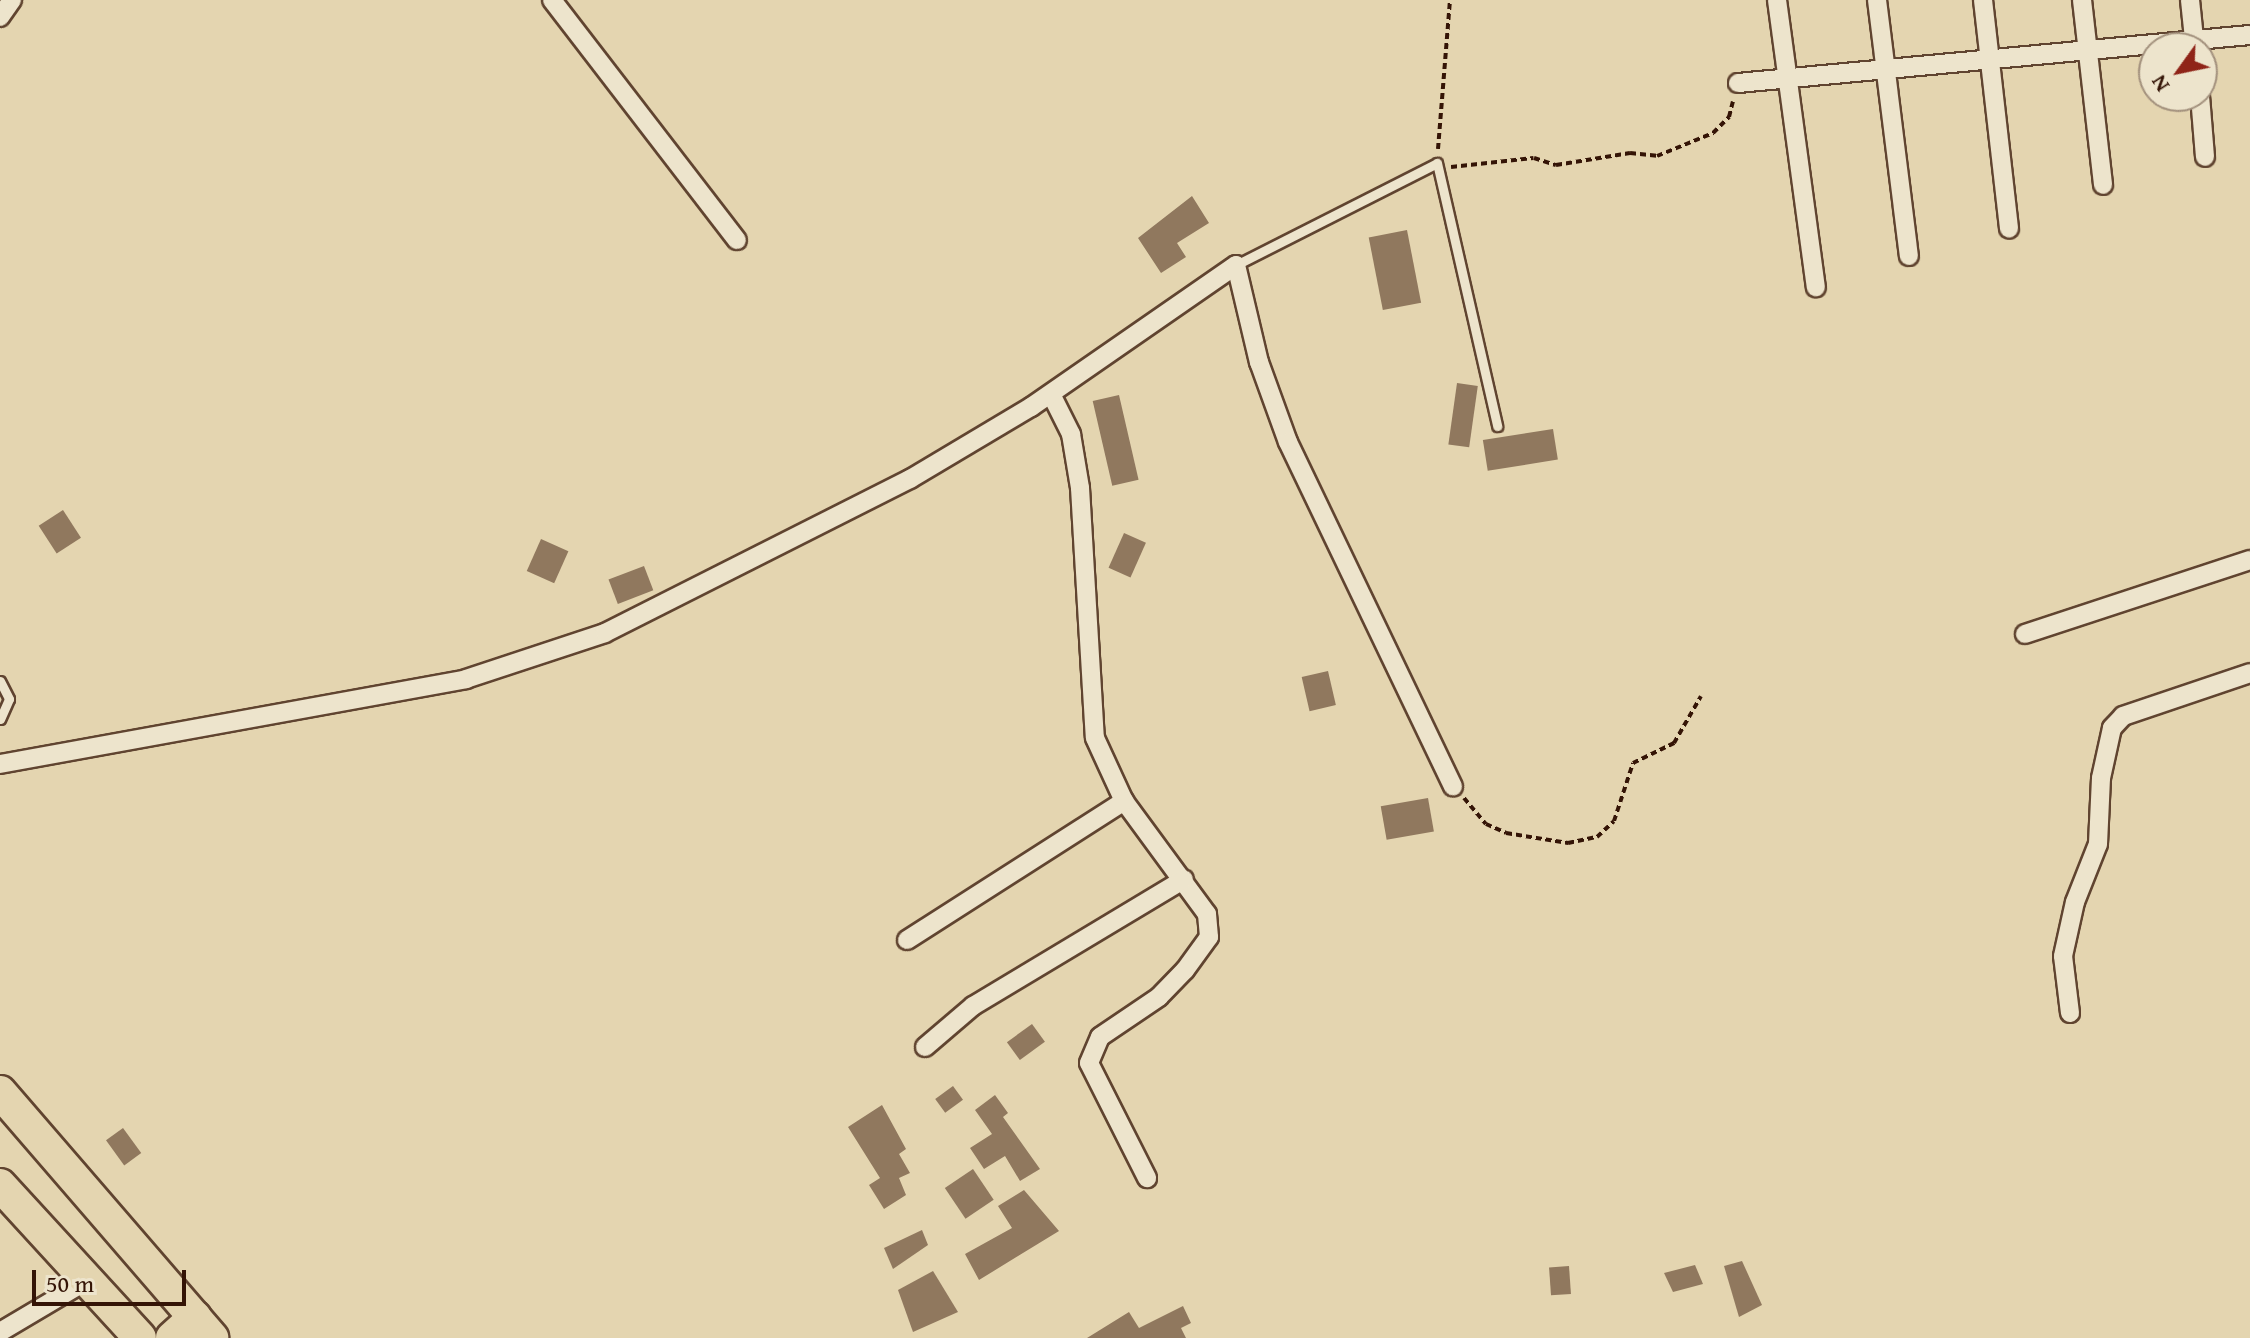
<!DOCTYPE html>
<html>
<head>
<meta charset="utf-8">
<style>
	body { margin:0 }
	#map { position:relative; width:2250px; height:1338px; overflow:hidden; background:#e4d5b0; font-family:"Gentium Book Plus",serif }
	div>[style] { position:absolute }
	.building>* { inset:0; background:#90785e; transform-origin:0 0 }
	.path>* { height:4px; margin-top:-2px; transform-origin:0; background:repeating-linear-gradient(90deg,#341406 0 6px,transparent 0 10px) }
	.roads { filter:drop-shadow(2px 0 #604430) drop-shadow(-2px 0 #604430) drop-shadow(0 2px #604430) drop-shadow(0 -2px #604430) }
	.lane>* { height:9px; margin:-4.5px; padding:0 4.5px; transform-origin:4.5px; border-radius:4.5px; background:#ede4cc }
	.street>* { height:18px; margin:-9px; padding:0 9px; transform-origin:9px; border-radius:9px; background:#ede4cc }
	.highway>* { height:32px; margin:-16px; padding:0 16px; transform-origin:16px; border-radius:16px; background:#e4d5b0 }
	span { translate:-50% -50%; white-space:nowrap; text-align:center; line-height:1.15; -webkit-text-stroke:6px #ede4cc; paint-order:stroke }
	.north { position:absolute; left:2138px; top:32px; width:80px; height:80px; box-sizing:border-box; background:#ede4cc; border:2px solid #a3917d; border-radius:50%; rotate:237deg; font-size:22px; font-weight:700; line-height:32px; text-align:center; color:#341406 }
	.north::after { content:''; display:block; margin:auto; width:28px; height:36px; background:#8f2418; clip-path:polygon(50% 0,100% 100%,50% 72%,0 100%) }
	.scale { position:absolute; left:32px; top:1270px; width:154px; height:36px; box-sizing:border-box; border:4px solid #341406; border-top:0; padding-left:10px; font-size:24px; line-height:28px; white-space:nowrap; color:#341406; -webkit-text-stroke:6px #ede4cc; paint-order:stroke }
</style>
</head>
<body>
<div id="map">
	<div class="building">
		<div style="clip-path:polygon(1192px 196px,1209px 223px,1177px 243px,1186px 257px,1161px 273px,1138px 238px)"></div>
		<div style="left:1407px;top:230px;width:74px;height:39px;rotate:79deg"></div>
		<div style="left:1457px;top:383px;width:21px;height:62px;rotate:8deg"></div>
		<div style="left:1119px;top:395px;width:87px;height:27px;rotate:77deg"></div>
		<div style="left:1553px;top:429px;width:31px;height:71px;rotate:81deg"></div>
		<div style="left:63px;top:510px;width:33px;height:29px;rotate:57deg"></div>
		<div style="left:1124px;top:533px;width:24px;height:38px;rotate:24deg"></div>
		<div style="left:541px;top:539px;width:30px;height:35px;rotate:24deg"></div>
		<div style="left:644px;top:566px;width:26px;height:38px;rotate:69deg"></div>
		<div style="left:1328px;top:671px;width:35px;height:27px;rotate:77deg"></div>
		<div style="left:1428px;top:798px;width:34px;height:48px;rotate:80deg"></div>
		<div style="left:1032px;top:1024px;width:22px;height:31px;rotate:54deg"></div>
		<div style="left:953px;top:1086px;width:17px;height:22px;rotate:54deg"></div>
		<div style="clip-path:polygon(995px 1095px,1008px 1113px,1003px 1117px,1040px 1169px,1020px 1181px,1005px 1156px,984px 1169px,970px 1148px,992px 1134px,975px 1110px)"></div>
		<div style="clip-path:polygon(882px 1105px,906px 1149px,899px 1154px,910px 1173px,899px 1178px,906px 1195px,884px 1209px,869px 1185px,880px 1178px,848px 1127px)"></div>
		<div style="left:123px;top:1128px;width:31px;height:21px;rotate:54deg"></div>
		<div style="left:973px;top:1169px;width:37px;height:34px;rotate:56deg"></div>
		<div style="clip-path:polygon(1024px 1190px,1059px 1231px,979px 1280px,965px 1254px,1012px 1228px,998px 1206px)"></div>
		<div style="clip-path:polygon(922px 1230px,928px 1245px,893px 1269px,884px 1248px)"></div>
		<div style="clip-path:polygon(1742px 1261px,1762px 1305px,1739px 1317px,1724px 1266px)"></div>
		<div style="clip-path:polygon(1695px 1265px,1703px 1284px,1673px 1292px,1664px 1273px)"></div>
		<div style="left:1569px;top:1266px;width:28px;height:20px;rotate:86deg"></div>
		<div style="clip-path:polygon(933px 1271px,958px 1312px,913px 1332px,898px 1290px)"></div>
		<div style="clip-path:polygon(1183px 1306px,1191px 1323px,1181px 1328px,1186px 1338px,1087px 1338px,1129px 1312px,1139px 1328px)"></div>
	</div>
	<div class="path">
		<div style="left:1438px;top:149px;width:149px;rotate:-85.4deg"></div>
		<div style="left:1451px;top:167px;width:83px;rotate:-6.2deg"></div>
		<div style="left:1534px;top:158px;width:23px;rotate:18deg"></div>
		<div style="left:1556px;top:165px;width:75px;rotate:-9.2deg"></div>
		<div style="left:1630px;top:153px;width:27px;rotate:6deg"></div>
		<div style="left:1657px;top:156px;width:61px;rotate:-22.3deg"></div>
		<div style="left:1713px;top:133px;width:23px;rotate:-45deg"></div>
		<div style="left:1729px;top:117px;width:16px;rotate:-76deg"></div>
		<div style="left:1464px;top:798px;width:34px;rotate:50deg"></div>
		<div style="left:1486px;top:824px;width:22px;rotate:24deg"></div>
		<div style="left:1506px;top:833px;width:63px;rotate:9.2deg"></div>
		<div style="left:1568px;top:843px;width:30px;rotate:-12deg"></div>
		<div style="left:1597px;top:837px;width:23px;rotate:-43deg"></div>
		<div style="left:1614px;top:821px;width:61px;rotate:-71.9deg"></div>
		<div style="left:1633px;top:763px;width:46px;rotate:-26deg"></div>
		<div style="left:1674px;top:743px;width:54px;rotate:-60.1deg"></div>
	</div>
	<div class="roads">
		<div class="lane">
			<div style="left:1236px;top:265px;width:225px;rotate:-26.9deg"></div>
			<div style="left:1437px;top:163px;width:270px;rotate:77.1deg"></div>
			<div style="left:0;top:681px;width:20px;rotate:63deg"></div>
			<div style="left:9px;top:699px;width:22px;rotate:114deg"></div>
		</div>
		<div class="street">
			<div style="left:552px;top:0;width:303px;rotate:52.4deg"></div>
			<div style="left:1777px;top:0;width:290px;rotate:82.3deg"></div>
			<div style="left:1877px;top:0;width:258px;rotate:82.9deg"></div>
			<div style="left:1983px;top:0;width:230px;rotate:83.5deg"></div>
			<div style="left:2082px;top:0;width:186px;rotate:83.5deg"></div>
			<div style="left:2190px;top:0;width:48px;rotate:84.1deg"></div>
			<div style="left:0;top:17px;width:21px;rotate:-55deg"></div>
			<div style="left:1738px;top:83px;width:514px;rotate:-5.36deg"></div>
			<div style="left:2200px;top:96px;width:61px;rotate:85.3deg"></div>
			<div style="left:1051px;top:394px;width:45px;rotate:63.4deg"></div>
			<div style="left:1071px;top:434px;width:55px;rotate:80.5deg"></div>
			<div style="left:1080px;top:488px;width:250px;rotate:86.6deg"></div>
			<div style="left:1095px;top:738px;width:69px;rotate:65.3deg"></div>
			<div style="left:1124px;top:801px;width:140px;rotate:53.7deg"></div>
			<div style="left:1207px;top:914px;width:23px;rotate:85deg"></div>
			<div style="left:1209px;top:937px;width:41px;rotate:126deg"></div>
			<div style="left:1185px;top:970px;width:37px;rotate:134deg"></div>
			<div style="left:1159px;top:997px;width:71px;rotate:145.9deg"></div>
			<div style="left:1100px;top:1037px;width:28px;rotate:113deg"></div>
			<div style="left:1089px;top:1063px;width:129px;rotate:63.2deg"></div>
			<div style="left:2025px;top:634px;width:237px;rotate:-18.2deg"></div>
			<div style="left:0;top:764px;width:474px;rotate:-10.3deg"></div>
			<div style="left:466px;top:679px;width:146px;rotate:-18.3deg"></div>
			<div style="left:605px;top:633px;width:342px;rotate:-26.8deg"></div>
			<div style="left:910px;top:479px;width:141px;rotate:-30.8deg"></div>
			<div style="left:1031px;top:407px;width:249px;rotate:-34.7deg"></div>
			<div style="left:1236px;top:265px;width:100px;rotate:76.7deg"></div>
			<div style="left:1259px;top:362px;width:85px;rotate:70.1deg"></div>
			<div style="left:1288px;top:442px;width:382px;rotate:64.4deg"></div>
			<div style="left:907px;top:940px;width:258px;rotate:-32.6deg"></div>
			<div style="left:2070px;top:1013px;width:57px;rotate:-97deg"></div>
			<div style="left:2063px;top:956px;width:55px;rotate:-77.5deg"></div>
			<div style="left:2075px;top:902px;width:62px;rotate:-68.4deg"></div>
			<div style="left:2098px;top:844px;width:66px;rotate:-87.4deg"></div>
			<div style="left:2101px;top:778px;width:51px;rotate:-77.6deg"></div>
			<div style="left:2112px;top:728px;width:16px;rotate:-47deg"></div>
			<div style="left:2123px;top:716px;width:134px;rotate:-18.7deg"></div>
			<div style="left:925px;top:1047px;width:63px;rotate:-40.5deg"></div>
			<div style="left:973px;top:1006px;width:246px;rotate:-31deg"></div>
			<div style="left:0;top:1332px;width:100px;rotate:-30.7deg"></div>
		</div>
		<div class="highway">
			<div style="left:0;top:1092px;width:325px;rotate:49.2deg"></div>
			<div style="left:0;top:1185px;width:207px;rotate:47.5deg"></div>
			<div style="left:172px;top:1338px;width:31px;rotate:-42deg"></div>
		</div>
	</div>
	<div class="north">N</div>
	<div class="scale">50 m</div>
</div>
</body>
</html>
